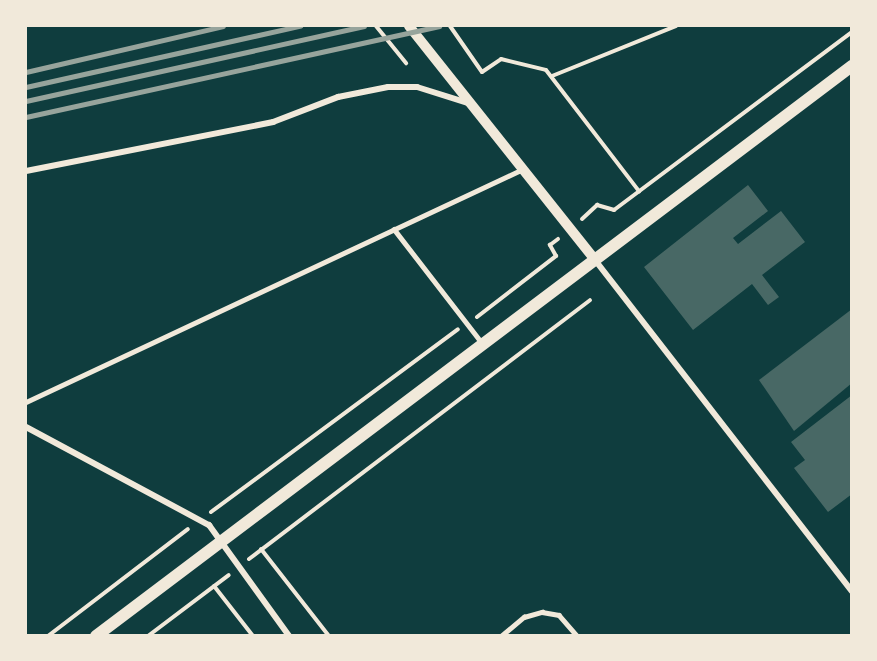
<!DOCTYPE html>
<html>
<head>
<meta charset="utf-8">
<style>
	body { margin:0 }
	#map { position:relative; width:877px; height:661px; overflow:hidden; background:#0f3d3e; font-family:"Asap Condensed",sans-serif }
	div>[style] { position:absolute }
	.building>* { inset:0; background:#486865 }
	.path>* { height:4px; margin:-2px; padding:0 2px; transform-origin:2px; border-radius:2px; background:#f1e9da }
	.service>* { height:4.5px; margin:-2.25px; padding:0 2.25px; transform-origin:2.25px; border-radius:2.25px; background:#f1e9da }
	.minor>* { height:6px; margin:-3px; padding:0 3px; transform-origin:3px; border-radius:3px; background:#f1e9da }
	.tertiary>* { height:10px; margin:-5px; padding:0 5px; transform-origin:5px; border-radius:5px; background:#f1e9da }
	.secondary>* { height:12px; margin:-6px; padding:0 6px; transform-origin:6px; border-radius:6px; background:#f1e9da }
	.rail>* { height:4.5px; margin:-2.25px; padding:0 2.25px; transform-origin:2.25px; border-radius:2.25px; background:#97a49c }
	span { translate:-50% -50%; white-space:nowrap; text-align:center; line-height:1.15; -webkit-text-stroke:6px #f1e9da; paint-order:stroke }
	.frame { position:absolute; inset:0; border:27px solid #f1e9da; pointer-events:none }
</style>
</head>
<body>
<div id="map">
	<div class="building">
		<div style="clip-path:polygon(748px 185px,768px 211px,733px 238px,738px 244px,781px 211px,805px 242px,762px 275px,779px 297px,768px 305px,752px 284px,693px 330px,644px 267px)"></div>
		<div style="clip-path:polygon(852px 309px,852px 383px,794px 431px,759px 380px)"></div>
		<div style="clip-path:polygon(852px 395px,852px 494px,828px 512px,794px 468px,805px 460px,791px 442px)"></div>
	</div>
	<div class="path">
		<div style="left:376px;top:26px;width:48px;rotate:51deg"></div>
		<div style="left:450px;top:26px;width:56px;rotate:55.2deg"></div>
		<div style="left:482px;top:72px;width:23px;rotate:-34deg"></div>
		<div style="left:501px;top:59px;width:46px;rotate:13.7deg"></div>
		<div style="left:546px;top:70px;width:153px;rotate:52.5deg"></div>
		<div style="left:552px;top:76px;width:134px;rotate:-22deg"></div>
		<div style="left:582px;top:219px;width:21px;rotate:-43deg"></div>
		<div style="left:597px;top:205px;width:18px;rotate:16deg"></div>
		<div style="left:614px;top:210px;width:297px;rotate:-36.8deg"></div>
		<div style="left:477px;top:317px;width:100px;rotate:-37.7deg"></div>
		<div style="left:556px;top:256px;width:13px;rotate:-119deg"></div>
		<div style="left:550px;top:245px;width:10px;rotate:-37deg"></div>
		<div style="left:211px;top:512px;width:307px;rotate:-36.5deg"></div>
		<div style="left:261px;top:549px;width:110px;rotate:52deg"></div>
		<div style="left:249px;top:559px;width:428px;rotate:-37.2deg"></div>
		<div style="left:214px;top:586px;width:63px;rotate:52deg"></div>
		<div style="left:48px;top:636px;width:176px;rotate:-37.4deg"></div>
		<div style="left:148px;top:636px;width:101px;rotate:-37deg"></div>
	</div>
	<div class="service">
		<div style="left:394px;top:229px;width:144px;rotate:52.3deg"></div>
		<div style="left:26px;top:402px;width:549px;rotate:-25.12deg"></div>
		<div style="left:501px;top:636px;width:30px;rotate:-40deg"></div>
		<div style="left:524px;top:617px;width:19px;rotate:-16deg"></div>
		<div style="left:542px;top:612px;width:17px;rotate:10deg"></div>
		<div style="left:559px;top:615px;width:28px;rotate:49deg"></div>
	</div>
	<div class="minor">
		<div style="left:26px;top:171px;width:252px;rotate:-11.2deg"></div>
		<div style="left:273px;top:122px;width:70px;rotate:-21deg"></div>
		<div style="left:338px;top:97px;width:51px;rotate:-11.3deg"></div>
		<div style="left:388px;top:87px;width:29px"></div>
		<div style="left:417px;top:87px;width:53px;rotate:17.4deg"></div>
		<div style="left:595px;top:260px;width:419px;rotate:52.2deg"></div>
		<div style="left:26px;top:427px;width:208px;rotate:28.2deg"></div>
		<div style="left:209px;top:525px;width:137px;rotate:54.2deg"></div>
	</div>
	<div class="tertiary">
		<div style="left:409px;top:26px;width:299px;rotate:51.5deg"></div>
	</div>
	<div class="secondary">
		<div style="left:96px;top:636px;width:947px;rotate:-37.02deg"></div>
	</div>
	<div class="rail">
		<div style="left:26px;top:72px;width:202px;rotate:-13.1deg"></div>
		<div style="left:26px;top:87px;width:281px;rotate:-12.6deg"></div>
		<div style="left:26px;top:101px;width:346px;rotate:-12.5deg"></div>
		<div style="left:26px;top:117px;width:423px;rotate:-12.4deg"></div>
	</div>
	<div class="frame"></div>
</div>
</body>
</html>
